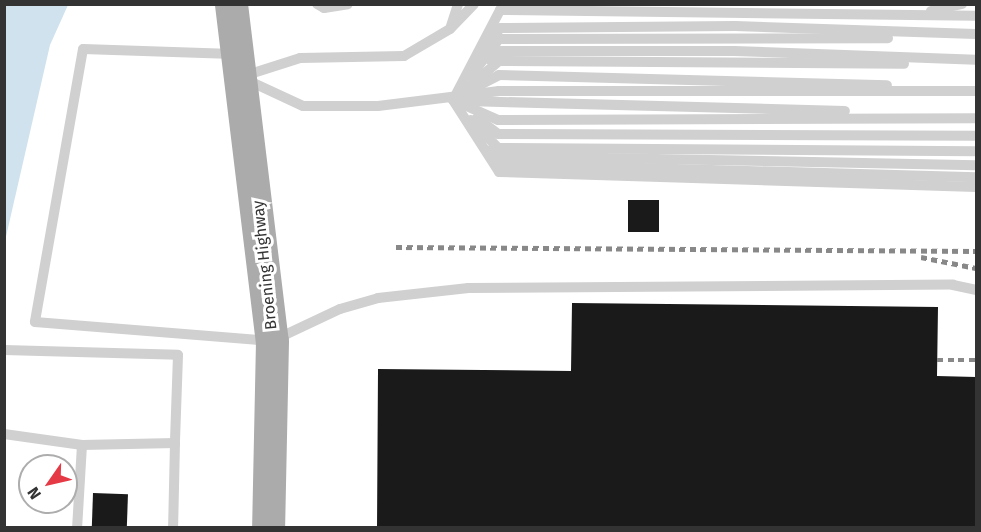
<!DOCTYPE html>
<html>
<head>
<meta charset="utf-8">
<style>
	body { margin:0 }
	#map { position:relative; width:981px; height:532px; overflow:hidden; background:#fff; font-family:"Fira Sans",sans-serif }
	div>[style] { position:absolute }
	.water>* { inset:0; background:#cfe2ee }
	.building>* { inset:0; background:#1a1a1a; transform-origin:0 0 }
	.lane>* { height:10px; margin:-5px; padding:0 5px; transform-origin:5px; border-radius:5px; background:#d0d0d0 }
	.primary>* { height:33px; margin:-16.5px; padding:0 16.5px; transform-origin:16.5px; border-radius:16.5px; background:#ababab }
	.rail>* { height:4.5px; margin-top:-2.25px; transform-origin:0; background:repeating-linear-gradient(90deg,#888 0 6px,transparent 0 10.5px) }
	span { translate:-50% -50%; white-space:nowrap; text-align:center; line-height:1.15; -webkit-text-stroke:6px #fff; paint-order:stroke }
	.street-label { font-size:16px; color:#333 }
	.frame { position:absolute; inset:0; border:6px solid #333; pointer-events:none }
	.north { position:absolute; left:18px; top:454px; width:60px; height:60px; box-sizing:border-box; background:#fff; border:2px solid #adadad; border-radius:50%; rotate:236deg; font-size:16px; font-weight:700; line-height:24px; text-align:center; color:#333 }
	.north::after { content:''; display:block; margin:auto; width:21px; height:27px; background:#e63946; clip-path:polygon(50% 0,100% 100%,50% 72%,0 100%) }
</style>
</head>
<body>
<div id="map">
	<div class="water">
		<div style="clip-path:polygon(5px 4px,68px 5px,50px 45px,5px 241px)"></div>
	</div>
	<div class="building">
		<div style="left:628px;top:200px;width:31px;height:32px"></div>
		<div style="clip-path:polygon(572px 303px,938px 307px,937px 376px,976px 377px,976px 528px,377px 528px,378px 369px,571px 371px)"></div>
		<div style="left:93px;top:493px;width:35px;height:35px;rotate:2deg"></div>
	</div>
	<div class="lane">
		<div style="left:317px;top:4px;width:8px;rotate:30deg"></div>
		<div style="left:324px;top:8px;width:24px;rotate:-9deg"></div>
		<div style="left:931px;top:11px;width:32px;rotate:-13deg"></div>
		<div style="left:451px;top:28px;width:33px;rotate:-46deg"></div>
		<div style="left:488px;top:47px;width:22px;rotate:-58deg"></div>
		<div style="left:500px;top:28px;width:235px;rotate:-0.5deg"></div>
		<div style="left:735px;top:26px;width:241px;rotate:1.9deg"></div>
		<div style="left:233px;top:54px;width:150px;rotate:-178.1deg"></div>
		<div style="left:83px;top:49px;width:277px;rotate:100deg"></div>
		<div style="left:35px;top:322px;width:238px;rotate:4.6deg"></div>
		<div style="left:272px;top:341px;width:75px;rotate:-25.2deg"></div>
		<div style="left:340px;top:309px;width:40px;rotate:-16deg"></div>
		<div style="left:378px;top:298px;width:91px;rotate:-6.3deg"></div>
		<div style="left:468px;top:288px;width:485px;rotate:-0.4deg"></div>
		<div style="left:953px;top:285px;width:24px;rotate:12deg"></div>
		<div style="left:490px;top:60px;width:13px;rotate:-45deg"></div>
		<div style="left:499px;top:51px;width:235px"></div>
		<div style="left:734px;top:51px;width:242px;rotate:2.1deg"></div>
		<div style="left:244px;top:76px;width:59px;rotate:-17.8deg"></div>
		<div style="left:300px;top:58px;width:104px;rotate:-1.1deg"></div>
		<div style="left:404px;top:56px;width:53px;rotate:-30.4deg"></div>
		<div style="left:450px;top:29px;width:26px;rotate:-72deg"></div>
		<div style="left:471px;top:76px;width:46px;rotate:-52.9deg"></div>
		<div style="left:499px;top:39px;width:389px;rotate:-0.1deg"></div>
		<div style="left:247px;top:80px;width:62px;rotate:24.9deg"></div>
		<div style="left:303px;top:106px;width:75px"></div>
		<div style="left:378px;top:106px;width:122px;rotate:-7.1deg"></div>
		<div style="left:499px;top:91px;width:477px"></div>
		<div style="left:474px;top:88px;width:28px;rotate:-27deg"></div>
		<div style="left:499px;top:75px;width:388px;rotate:1.5deg"></div>
		<div style="left:458px;top:96px;width:54px;rotate:-40.5deg"></div>
		<div style="left:499px;top:61px;width:405px;rotate:0.4deg"></div>
		<div style="left:453px;top:100px;width:102px;rotate:-62.4deg"></div>
		<div style="left:500px;top:10px;width:476px;rotate:0.7deg"></div>
		<div style="left:453px;top:100px;width:85px;rotate:57.4deg"></div>
		<div style="left:499px;top:172px;width:477px;rotate:1.8deg"></div>
		<div style="left:453px;top:100px;width:49px;rotate:24deg"></div>
		<div style="left:498px;top:120px;width:478px;rotate:-0.2deg"></div>
		<div style="left:465px;top:101px;width:380px;rotate:1.5deg"></div>
		<div style="left:477px;top:118px;width:26px;rotate:37deg"></div>
		<div style="left:498px;top:134px;width:478px;rotate:0.2deg"></div>
		<div style="left:471px;top:120px;width:39px;rotate:46deg"></div>
		<div style="left:498px;top:148px;width:478px;rotate:0.4deg"></div>
		<div style="left:492px;top:149px;width:9px;rotate:49deg"></div>
		<div style="left:498px;top:156px;width:478px;rotate:1.1deg"></div>
		<div style="left:493px;top:156px;width:9px;rotate:58deg"></div>
		<div style="left:498px;top:164px;width:478px;rotate:1.6deg"></div>
		<div style="left:4px;top:350px;width:174px;rotate:1.6deg"></div>
		<div style="left:178px;top:355px;width:88px;rotate:92deg"></div>
		<div style="left:4px;top:434px;width:79px;rotate:8deg"></div>
		<div style="left:82px;top:445px;width:83px;rotate:93.4deg"></div>
		<div style="left:82px;top:445px;width:93px;rotate:-1.2deg"></div>
		<div style="left:175px;top:443px;width:85px;rotate:91.3deg"></div>
	</div>
	<div class="primary">
		<div style="left:231px;top:4px;width:339px;rotate:83.1deg"></div>
		<div style="left:272px;top:341px;width:187px;rotate:91.2deg"></div>
	</div>
	<div class="rail">
		<div style="left:396px;top:247px;width:580px;rotate:0.4deg"></div>
		<div style="left:921px;top:257px;width:56px;rotate:11.3deg"></div>
		<div style="left:937px;top:360px;width:39px"></div>
	</div>
	<div class="street-label">
		<span style="left:265px;top:265px;rotate:-96deg">Broening Highway</span>
	</div>
	<div class="frame"></div>
	<div class="north">N</div>
</div>
</body>
</html>
